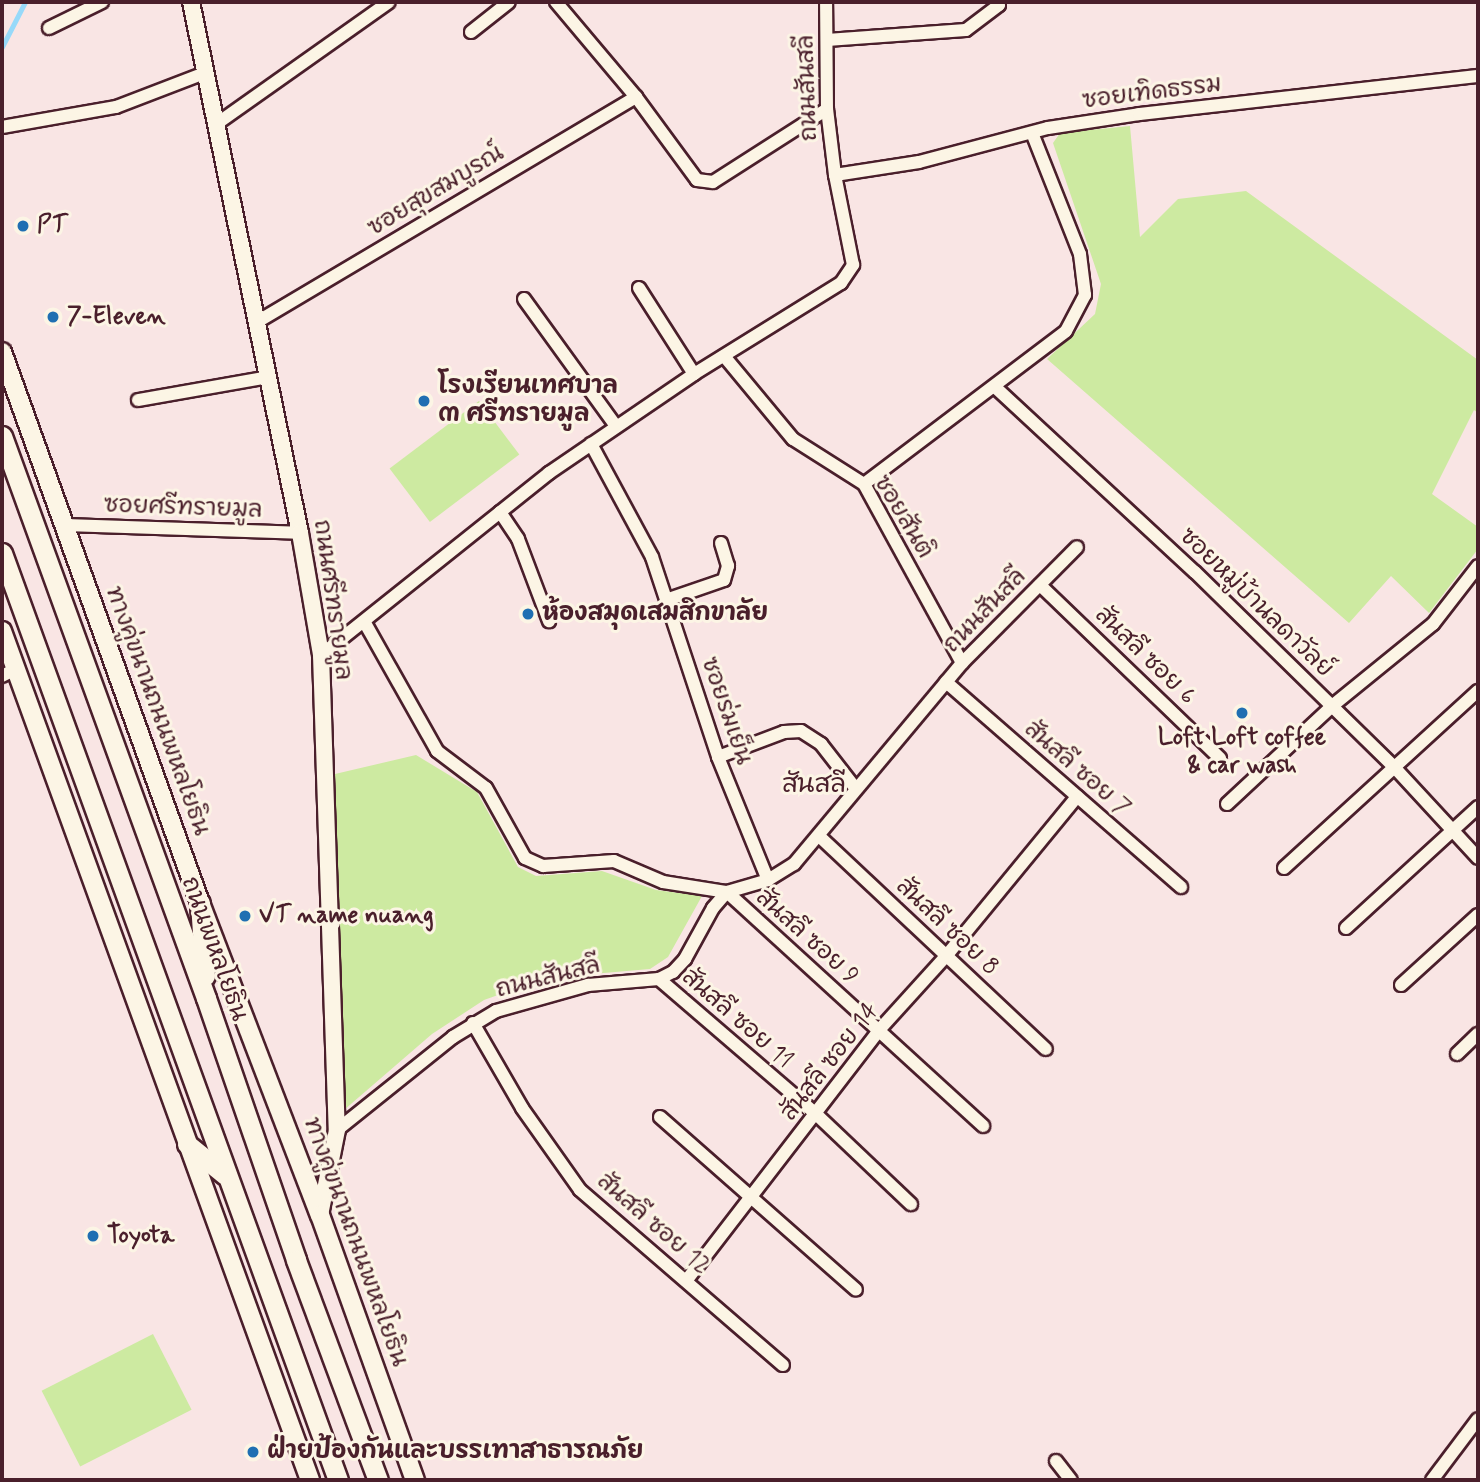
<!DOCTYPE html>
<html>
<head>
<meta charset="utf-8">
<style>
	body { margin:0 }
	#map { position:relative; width:1480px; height:1482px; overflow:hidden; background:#f9e5e4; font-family:Mynerve,"Playpen Sans Thai",sans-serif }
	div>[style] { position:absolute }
	.green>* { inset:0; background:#cdeaa1; transform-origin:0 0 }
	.stream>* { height:4.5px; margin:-2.25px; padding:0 2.25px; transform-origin:2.25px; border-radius:2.25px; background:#97d9f9 }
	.roads { filter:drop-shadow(2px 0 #4a1f2b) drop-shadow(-2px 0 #4a1f2b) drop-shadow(0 2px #4a1f2b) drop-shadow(0 -2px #4a1f2b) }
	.minor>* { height:12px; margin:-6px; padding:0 6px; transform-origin:6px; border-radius:6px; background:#fcf5e5 }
	.tertiary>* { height:16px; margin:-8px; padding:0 8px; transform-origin:8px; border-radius:8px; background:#fcf5e5 }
	.secondary>* { height:18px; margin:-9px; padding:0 9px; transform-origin:9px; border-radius:9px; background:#fcf5e5 }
	.primary>* { height:19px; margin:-9.5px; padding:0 9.5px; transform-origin:9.5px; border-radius:9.5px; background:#fcf5e5 }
	.dots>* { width:19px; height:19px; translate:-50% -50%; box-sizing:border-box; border:4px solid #fcf5e5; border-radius:50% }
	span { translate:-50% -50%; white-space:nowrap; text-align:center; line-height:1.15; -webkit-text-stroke:6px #fcf5e5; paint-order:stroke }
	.street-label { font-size:24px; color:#4a1f2b }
	.poi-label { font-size:24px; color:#4a1f2b; font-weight:700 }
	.left { translate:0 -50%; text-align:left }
	.neighbourhood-label { font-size:26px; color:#4a1f2b }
	.frame { position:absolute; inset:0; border:4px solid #4a1f2b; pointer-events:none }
</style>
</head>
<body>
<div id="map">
	<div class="green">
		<div style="clip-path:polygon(1130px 126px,1140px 237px,1178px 199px,1246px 191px,1478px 360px,1478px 413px,1474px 410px,1432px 494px,1478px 527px,1478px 549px,1429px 613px,1391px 576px,1349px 623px,1047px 359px,1095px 314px,1101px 284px,1053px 143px,1060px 133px)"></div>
		<div style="left:479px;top:401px;width:67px;height:112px;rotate:53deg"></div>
		<div style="clip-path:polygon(416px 755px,477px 792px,518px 867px,536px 876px,602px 871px,656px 890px,702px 896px,668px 957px,650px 969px,546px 978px,484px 1000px,432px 1034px,344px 1110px,335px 774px)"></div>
		<div style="left:153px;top:1334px;width:85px;height:125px;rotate:63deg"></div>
	</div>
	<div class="stream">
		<div style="left:2px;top:47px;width:51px;rotate:-62.9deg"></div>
	</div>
	<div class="roads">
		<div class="minor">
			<div style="left:556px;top:2px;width:124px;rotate:49.9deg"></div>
			<div style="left:49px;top:28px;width:59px;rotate:-26.1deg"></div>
			<div style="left:471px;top:32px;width:48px;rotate:-38.3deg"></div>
			<div style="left:827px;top:40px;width:139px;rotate:-4.1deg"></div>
			<div style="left:966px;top:30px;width:41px;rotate:-37.1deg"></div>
			<div style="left:999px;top:5px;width:3px;rotate:-108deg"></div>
			<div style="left:218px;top:123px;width:209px;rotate:-35.3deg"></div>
			<div style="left:2px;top:127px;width:116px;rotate:-10deg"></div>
			<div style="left:116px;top:107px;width:97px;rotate:-21deg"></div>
			<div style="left:835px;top:175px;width:85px;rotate:-8.8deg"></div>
			<div style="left:919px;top:162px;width:133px;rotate:-14.8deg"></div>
			<div style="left:1048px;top:128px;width:92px;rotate:-8.7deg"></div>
			<div style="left:1139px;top:114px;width:341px;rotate:-6.4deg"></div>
			<div style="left:639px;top:288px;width:102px;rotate:57.4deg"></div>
			<div style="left:524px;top:299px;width:157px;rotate:54.1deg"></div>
			<div style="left:257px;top:322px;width:441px;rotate:-30.7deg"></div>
			<div style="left:636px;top:97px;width:103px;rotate:53.7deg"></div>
			<div style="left:697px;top:180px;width:16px;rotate:7deg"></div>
			<div style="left:713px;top:182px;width:135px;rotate:-32.6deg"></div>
			<div style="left:724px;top:356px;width:108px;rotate:50.3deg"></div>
			<div style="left:793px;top:439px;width:84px;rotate:32.4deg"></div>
			<div style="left:864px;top:484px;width:204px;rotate:61.3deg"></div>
			<div style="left:995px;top:387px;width:272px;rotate:42.8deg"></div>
			<div style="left:1195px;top:572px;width:280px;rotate:44.4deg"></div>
			<div style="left:1395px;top:768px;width:122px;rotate:47.3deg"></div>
			<div style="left:138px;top:400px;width:132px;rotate:-10deg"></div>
			<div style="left:591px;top:444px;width:128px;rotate:61.6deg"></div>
			<div style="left:652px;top:557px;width:211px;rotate:71.7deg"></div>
			<div style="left:718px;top:757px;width:133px;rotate:67.9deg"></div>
			<div style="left:864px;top:484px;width:253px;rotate:-37.1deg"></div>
			<div style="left:1066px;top:331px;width:41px;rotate:-62.2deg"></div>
			<div style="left:1085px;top:295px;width:41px;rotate:-97deg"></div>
			<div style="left:1080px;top:254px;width:130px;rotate:-111.6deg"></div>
			<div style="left:500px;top:512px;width:32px;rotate:56deg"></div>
			<div style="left:518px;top:539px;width:88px;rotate:69.3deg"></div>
			<div style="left:64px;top:525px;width:236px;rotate:1.9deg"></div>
			<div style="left:1040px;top:585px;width:250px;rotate:43.9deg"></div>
			<div style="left:666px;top:600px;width:61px;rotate:-19deg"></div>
			<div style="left:724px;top:580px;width:15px;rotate:-74deg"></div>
			<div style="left:728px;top:566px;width:24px;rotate:-107deg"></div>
			<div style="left:365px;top:623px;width:147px;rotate:60.6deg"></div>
			<div style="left:437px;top:751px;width:61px;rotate:37.1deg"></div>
			<div style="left:486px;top:788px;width:80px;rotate:60.9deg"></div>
			<div style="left:525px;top:858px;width:20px;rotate:24deg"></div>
			<div style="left:543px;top:866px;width:71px;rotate:-4deg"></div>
			<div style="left:614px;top:861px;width:53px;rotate:23.2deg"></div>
			<div style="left:663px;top:882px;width:65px;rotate:8.9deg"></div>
			<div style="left:727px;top:892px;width:347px;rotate:42.4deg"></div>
			<div style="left:321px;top:655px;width:292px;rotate:-38.6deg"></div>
			<div style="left:549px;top:473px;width:176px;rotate:-34.3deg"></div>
			<div style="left:694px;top:374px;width:173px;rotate:-31.8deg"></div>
			<div style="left:841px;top:283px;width:22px;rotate:-56deg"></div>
			<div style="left:853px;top:265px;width:92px;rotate:-101.3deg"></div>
			<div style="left:835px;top:175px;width:66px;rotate:-96.9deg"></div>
			<div style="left:827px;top:109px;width:107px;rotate:-90.5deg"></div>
			<div style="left:2px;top:676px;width:16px;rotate:-27deg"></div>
			<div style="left:946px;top:682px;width:312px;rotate:41.1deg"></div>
			<div style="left:718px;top:757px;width:71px;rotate:-20.7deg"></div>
			<div style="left:784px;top:732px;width:17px;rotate:-3deg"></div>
			<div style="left:801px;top:731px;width:24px;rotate:33deg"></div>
			<div style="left:821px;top:744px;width:57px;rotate:52.1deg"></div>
			<div style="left:1227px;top:804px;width:144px;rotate:-43deg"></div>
			<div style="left:1332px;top:706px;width:130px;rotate:-39.1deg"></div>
			<div style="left:1433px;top:624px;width:73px;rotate:-52.2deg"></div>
			<div style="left:819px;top:836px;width:311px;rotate:43.2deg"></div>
			<div style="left:1284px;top:868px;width:263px;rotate:-42.4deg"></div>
			<div style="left:1346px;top:928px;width:179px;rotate:-42.5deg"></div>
			<div style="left:659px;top:979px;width:207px;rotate:40.7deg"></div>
			<div style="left:816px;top:1114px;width:131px;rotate:43.5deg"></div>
			<div style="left:1401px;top:985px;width:104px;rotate:-42.3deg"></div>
			<div style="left:473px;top:1023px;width:98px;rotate:60deg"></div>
			<div style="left:522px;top:1108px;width:100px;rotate:54.7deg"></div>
			<div style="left:580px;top:1190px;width:268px;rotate:40.8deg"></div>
			<div style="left:1457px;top:1054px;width:29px;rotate:-44deg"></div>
			<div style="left:660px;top:1117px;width:261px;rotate:41.4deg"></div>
			<div style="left:337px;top:1130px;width:149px;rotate:-38.7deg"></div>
			<div style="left:453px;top:1037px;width:50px;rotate:-31.2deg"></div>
			<div style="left:496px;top:1011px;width:96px;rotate:-15.8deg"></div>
			<div style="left:588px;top:985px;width:71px;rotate:-4.8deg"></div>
			<div style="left:659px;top:979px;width:16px;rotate:-27deg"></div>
			<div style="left:673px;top:972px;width:18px;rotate:-47deg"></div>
			<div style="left:685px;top:959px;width:58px;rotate:-61.2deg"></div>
			<div style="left:713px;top:908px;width:21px;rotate:-49deg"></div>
			<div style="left:727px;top:892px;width:43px;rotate:-16.3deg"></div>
			<div style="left:768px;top:880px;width:31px;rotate:-32deg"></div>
			<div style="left:794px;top:864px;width:262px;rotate:-50.1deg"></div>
			<div style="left:962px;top:663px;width:163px;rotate:-45.2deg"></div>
			<div style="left:686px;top:1281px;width:317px;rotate:-52.4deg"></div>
			<div style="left:879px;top:1030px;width:101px;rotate:-47.8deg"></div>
			<div style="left:947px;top:955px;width:205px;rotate:-50.6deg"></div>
			<div style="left:1056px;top:1461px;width:24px;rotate:52deg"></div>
			<div style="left:1432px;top:1480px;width:76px;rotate:-53deg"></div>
		</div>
		<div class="tertiary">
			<div style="left:191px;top:2px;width:542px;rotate:78.4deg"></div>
			<div style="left:300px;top:533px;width:124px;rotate:80.2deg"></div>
			<div style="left:321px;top:655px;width:475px;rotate:88.1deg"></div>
			<div style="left:337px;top:1130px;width:87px;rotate:101.3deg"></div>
		</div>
		<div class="secondary">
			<div style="left:2px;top:352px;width:585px;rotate:70.23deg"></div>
			<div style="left:200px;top:903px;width:334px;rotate:69deg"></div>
			<div style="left:320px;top:1215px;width:282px;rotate:70.3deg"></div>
			<div style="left:2px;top:631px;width:903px;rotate:70.06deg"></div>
		</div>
		<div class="primary">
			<div style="left:2px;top:436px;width:598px;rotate:70.05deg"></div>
			<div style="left:206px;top:998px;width:277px;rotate:71deg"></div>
			<div style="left:296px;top:1260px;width:235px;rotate:69.6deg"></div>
			<div style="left:2px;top:553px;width:986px;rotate:70.08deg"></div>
			<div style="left:200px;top:903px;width:73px;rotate:86.1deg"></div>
			<div style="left:187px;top:1144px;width:49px;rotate:39.2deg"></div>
		</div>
	</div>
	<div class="dots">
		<div style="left:23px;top:226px;background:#1f6fb2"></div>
		<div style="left:53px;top:317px;background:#1f6fb2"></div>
		<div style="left:424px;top:401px;background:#1f6fb2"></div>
		<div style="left:528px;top:614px;background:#1f6fb2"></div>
		<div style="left:1242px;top:713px;background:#1f6fb2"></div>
		<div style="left:245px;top:916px;background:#1f6fb2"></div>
		<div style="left:93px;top:1236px;background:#1f6fb2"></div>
		<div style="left:253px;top:1452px;background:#1f6fb2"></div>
	</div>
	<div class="street-label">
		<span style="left:808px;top:88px;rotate:-92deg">ถนนสันสลี</span>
		<span style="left:1152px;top:93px;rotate:-7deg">ซอยเทิดธรรม</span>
		<span style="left:436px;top:191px;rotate:-31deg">ซอยสุขสมบูรณ์</span>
		<span style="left:183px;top:508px;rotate:2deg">ซอยศรีทรายมูล</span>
		<span style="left:903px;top:517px;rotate:59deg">ซอยสันติ</span>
		<span style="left:332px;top:600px;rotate:82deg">ถนนศรีทรายมูล</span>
		<span style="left:1256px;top:603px;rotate:44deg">ซอยหมู่บ้านลดาวัลย์</span>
		<span style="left:985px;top:611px;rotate:-46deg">ถนนสันสลี</span>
		<span style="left:1145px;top:656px;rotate:44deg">สันสลี ซอย 6</span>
		<span style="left:157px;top:711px;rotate:70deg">ทางคู่ขนานถนนพหลโยธิน</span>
		<span style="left:726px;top:711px;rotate:71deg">ซอยร่มเย็น</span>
		<span style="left:1077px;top:769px;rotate:41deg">สันสลี ซอย 7</span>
		<span style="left:947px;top:927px;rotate:43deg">สันสลี ซอย 8</span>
		<span style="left:807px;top:937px;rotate:42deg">สันสลี ซอย 9</span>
		<span style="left:214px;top:949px;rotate:70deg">ถนนพหลโยธิน</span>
		<span style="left:548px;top:978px;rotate:-14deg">ถนนสันสลี</span>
		<span style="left:737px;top:1019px;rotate:41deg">สันสลี ซอย 11</span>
		<span style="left:830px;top:1062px;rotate:-52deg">สันสลี ซอย 14</span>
		<span style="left:653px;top:1224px;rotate:41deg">สันสลี ซอย 12</span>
		<span style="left:355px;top:1242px;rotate:70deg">ทางคู่ขนานถนนพหลโยธิน</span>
	</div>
	<div class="poi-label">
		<span class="left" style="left:37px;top:226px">PT</span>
		<span class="left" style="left:67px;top:317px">7-Eleven</span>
		<span class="left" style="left:438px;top:401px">โรงเรียนเทศบาล<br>๓ ศรีทรายมูล</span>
		<span class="left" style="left:542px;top:614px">ห้องสมุดเสมสิกขาลัย</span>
		<span style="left:1242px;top:752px">Loft Loft coffee<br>&amp; car wash</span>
		<span class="left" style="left:259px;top:916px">VT name nuang</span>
		<span class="left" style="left:107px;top:1236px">Toyota</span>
		<span class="left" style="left:267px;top:1452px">ฝ่ายป้องกันและบรรเทาสาธารณภัย</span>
	</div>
	<div class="neighbourhood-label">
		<span style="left:814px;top:786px">สันสลี</span>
	</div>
	<div class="frame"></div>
</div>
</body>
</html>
